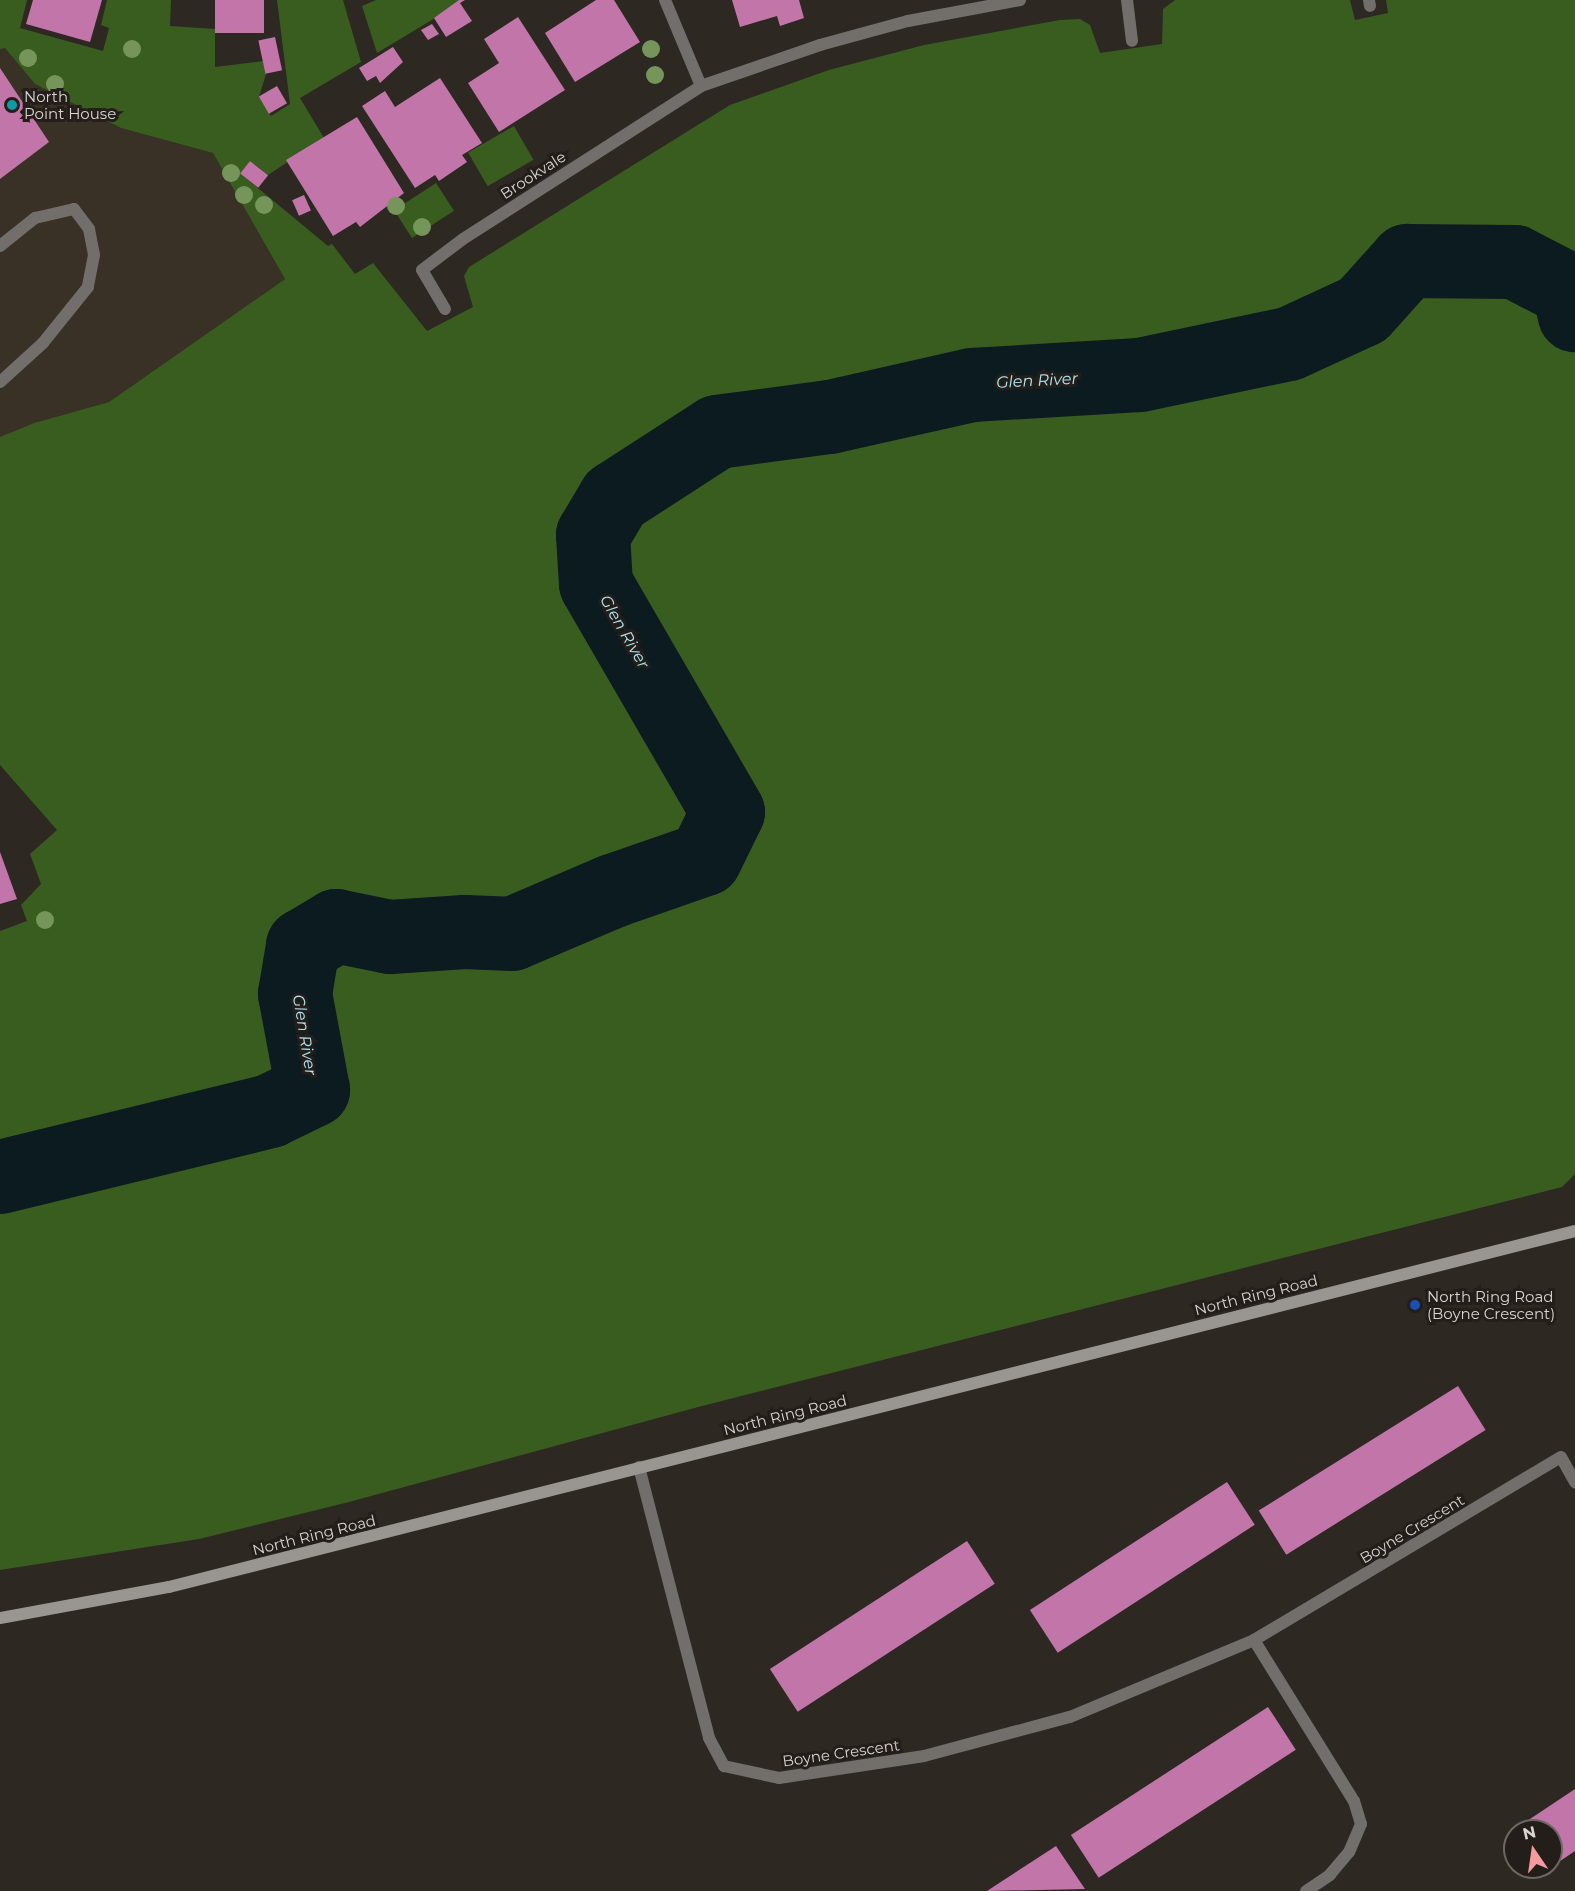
<!DOCTYPE html>
<html>
<head>
<meta charset="utf-8">
<style>
	body { margin:0 }
	#map { position:relative; width:1575px; height:1891px; overflow:hidden; background:#2d2822; font-family:Montserrat,sans-serif }
	div>[style] { position:absolute }
	.built>* { inset:0; background:#393026 }
	.green>* { inset:0; background:#395c1f; transform-origin:0 0 }
	.river>* { height:74px; margin:-37px; padding:0 37px; transform-origin:37px; border-radius:37px; background:#0b1b20 }
	.building>* { inset:0; background:#c275a8; transform-origin:0 0 }
	.lane>* { height:12px; margin:-6px; padding:0 6px; transform-origin:6px; border-radius:6px; background:#716e6b }
	.street>* { height:12px; margin:-6px; padding:0 6px; transform-origin:6px; border-radius:6px; background:#716e6b }
	.secondary>* { height:12px; margin:-6px; padding:0 6px; transform-origin:6px; border-radius:6px; background:#999590 }
	.trees>* { width:18px; height:18px; margin:-9px; border-radius:50%; background:#76955a }
	.dots>* { width:16px; height:16px; translate:-50% -50%; box-sizing:border-box; border:3px solid #231e19; border-radius:50% }
	span { translate:-50% -50%; white-space:nowrap; text-align:center; line-height:1.15; -webkit-text-stroke:6px #231e19; paint-order:stroke }
	.poi-label { font-size:15px; color:#d9d5d1 }
	.left { translate:0 -50%; text-align:left }
	.street-label { font-size:15px; color:#d9d5d1 }
	.water-label { font-size:16px; color:#b2e8f7; font-style:italic }
	.north { position:absolute; left:1503px; top:1819px; width:60px; height:60px; box-sizing:border-box; background:#231e19; border:2px solid #6c6763; border-radius:50%; rotate:347deg; font-size:16px; font-weight:700; line-height:24px; text-align:center; color:#d9d5d1 }
	.north::after { content:''; display:block; margin:auto; width:21px; height:27px; background:#f59b9d; clip-path:polygon(50% 0,100% 100%,50% 72%,0 100%) }
</style>
</head>
<body>
<div id="map">
	<div class="built">
		<div style="clip-path:polygon(5px 48px,35px 84px,121px 128px,213px 153px,285px 279px,109px 402px,34px 423px,0 437px,0 49px)"></div>
	</div>
	<div class="green">
		<div style="clip-path:polygon(0 0,27px 0,20px 28px,103px 51px,109px 28px,101px 25px,107px 0,171px 0,170px 26px,215px 29px,215px 67px,263px 61px,266px 74px,259px 97px,271px 116px,290px 104px,277px 0,343px 0,361px 62px,300px 98px,324px 138px,268px 175px,250px 161px,241px 174px,328px 246px,332px 244px,355px 274px,373px 263px,427px 331px,473px 307px,464px 276px,469px 267px,730px 105px,829px 70px,924px 45px,1060px 20px,1080px 19px,1090px 25px,1100px 53px,1162px 44px,1163px 9px,1175px 0,1350px 0,1355px 20px,1388px 13px,1386px 0,1575px 0,1575px 1174px,1562px 1187px,702px 1406px,349px 1502px,199px 1539px,0 1570px,0 931px,27px 921px,21px 905px,41px 884px,30px 854px,57px 830px,0 765px,0 437px,34px 423px,109px 402px,285px 279px,213px 153px,121px 128px,35px 84px,5px 48px,0 49px)"></div>
		<div style="clip-path:polygon(376px 0,459px 0,460px 3px,377px 53px,362px 6px)"></div>
		<div style="left:514px;top:126px;width:39px;height:53px;rotate:60deg"></div>
		<div style="left:436px;top:183px;width:33px;height:50px;rotate:57deg"></div>
	</div>
	<div class="river">
		<div style="left:0;top:1177px;width:278px;rotate:-13.7deg"></div>
		<div style="left:270px;top:1111px;width:48px;rotate:-26deg"></div>
		<div style="left:313px;top:1090px;width:98px;rotate:-100.6deg"></div>
		<div style="left:295px;top:994px;width:49px;rotate:-80.5deg"></div>
		<div style="left:303px;top:946px;width:39px;rotate:-31deg"></div>
		<div style="left:336px;top:926px;width:55px;rotate:11.5deg"></div>
		<div style="left:390px;top:937px;width:75px;rotate:-3.8deg"></div>
		<div style="left:465px;top:932px;width:47px;rotate:2.4deg"></div>
		<div style="left:512px;top:934px;width:110px;rotate:-23.1deg"></div>
		<div style="left:613px;top:891px;width:97px;rotate:-19.2deg"></div>
		<div style="left:705px;top:859px;width:52px;rotate:-63.9deg"></div>
		<div style="left:728px;top:812px;width:263px;rotate:-120.1deg"></div>
		<div style="left:596px;top:584px;width:49px;rotate:-93.5deg"></div>
		<div style="left:593px;top:535px;width:43px;rotate:-59.3deg"></div>
		<div style="left:615px;top:498px;width:121px;rotate:-32.9deg"></div>
		<div style="left:717px;top:432px;width:114px;rotate:-7.6deg"></div>
		<div style="left:830px;top:417px;width:146px;rotate:-12.7deg"></div>
		<div style="left:972px;top:385px;width:168px;rotate:-3.4deg"></div>
		<div style="left:1140px;top:375px;width:152px;rotate:-11.8deg"></div>
		<div style="left:1289px;top:344px;width:81px;rotate:-24.7deg"></div>
		<div style="left:1363px;top:310px;width:66px;rotate:-48.1deg"></div>
		<div style="left:1407px;top:261px;width:108px;rotate:0.5deg"></div>
		<div style="left:1515px;top:262px;width:61px;rotate:27.4deg"></div>
		<div style="left:1569px;top:290px;width:26px;rotate:77deg"></div>
	</div>
	<div class="building">
		<div style="clip-path:polygon(33px 0,102px 0,90px 42px,26px 24px)"></div>
		<div style="left:215px;top:0;width:49px;height:33px"></div>
		<div style="clip-path:polygon(459px 0,465px 0,460px 3px,472px 21px,446px 37px,434px 18px)"></div>
		<div style="clip-path:polygon(596px 0,614px 0,640px 42px,575px 82px,545px 33px)"></div>
		<div style="clip-path:polygon(732px 0,799px 0,804px 18px,780px 26px,777px 16px,740px 27px)"></div>
		<div style="clip-path:polygon(518px 17px,565px 90px,499px 132px,468px 83px,499px 63px,484px 39px)"></div>
		<div style="clip-path:polygon(432px 24px,439px 34px,428px 40px,421px 30px)"></div>
		<div style="left:275px;top:37px;width:34px;height:17px;rotate:78deg"></div>
		<div style="clip-path:polygon(393px 47px,403px 62px,380px 83px,376px 76px,367px 81px,359px 68px)"></div>
		<div style="clip-path:polygon(0 68px,49px 142px,0 179px)"></div>
		<div style="clip-path:polygon(440px 78px,482px 143px,462px 155px,467px 162px,439px 181px,435px 175px,415px 188px,362px 106px,385px 91px,395px 107px)"></div>
		<div style="left:277px;top:86px;width:20px;height:21px;rotate:60deg"></div>
		<div style="clip-path:polygon(357px 117px,404px 193px,360px 227px,356px 222px,333px 236px,286px 160px)"></div>
		<div style="left:250px;top:161px;width:23px;height:16px;rotate:38deg"></div>
		<div style="left:304px;top:195px;width:17px;height:13px;rotate:66deg"></div>
		<div style="clip-path:polygon(0 852px,17px 899px,0 904px)"></div>
		<div style="left:1458px;top:1386px;width:52px;height:235px;rotate:58deg"></div>
		<div style="left:1227px;top:1482px;width:51px;height:235px;rotate:57deg"></div>
		<div style="left:967px;top:1541px;width:51px;height:235px;rotate:57deg"></div>
		<div style="left:1268px;top:1707px;width:51px;height:235px;rotate:57deg"></div>
		<div style="clip-path:polygon(1575px 1789px,1575px 1851px,1538px 1876px,1532px 1867px,1551px 1867px,1551px 1831px,1515px 1831px,1515px 1842px,1509px 1833px)"></div>
		<div style="clip-path:polygon(1056px 1846px,1085px 1889px,987px 1891px,990px 1889px)"></div>
	</div>
	<div class="lane">
		<div style="left:0;top:246px;width:45px;rotate:-38.7deg"></div>
		<div style="left:35px;top:218px;width:40px;rotate:-13deg"></div>
		<div style="left:74px;top:209px;width:25px;rotate:53deg"></div>
		<div style="left:89px;top:229px;width:26px;rotate:79deg"></div>
		<div style="left:94px;top:255px;width:33px;rotate:101deg"></div>
		<div style="left:88px;top:287px;width:72px;rotate:128.8deg"></div>
		<div style="left:43px;top:343px;width:58px;rotate:137.8deg"></div>
	</div>
	<div class="street">
		<div style="left:665px;top:0;width:93px;rotate:67.3deg"></div>
		<div style="left:1127px;top:0;width:41px;rotate:83deg"></div>
		<div style="left:1369px;top:0;width:6px;rotate:81deg"></div>
		<div style="left:445px;top:309px;width:45px;rotate:-120.5deg"></div>
		<div style="left:422px;top:270px;width:51px;rotate:-37.1deg"></div>
		<div style="left:463px;top:239px;width:283px;rotate:-32.7deg"></div>
		<div style="left:701px;top:86px;width:126px;rotate:-19deg"></div>
		<div style="left:820px;top:45px;width:91px;rotate:-15.3deg"></div>
		<div style="left:908px;top:21px;width:114px;rotate:-10.6deg"></div>
		<div style="left:639px;top:1467px;width:280px;rotate:75.5deg"></div>
		<div style="left:709px;top:1738px;width:32px;rotate:62deg"></div>
		<div style="left:724px;top:1766px;width:56px;rotate:12.3deg"></div>
		<div style="left:779px;top:1778px;width:147px;rotate:-8.6deg"></div>
		<div style="left:924px;top:1756px;width:151px;rotate:-15deg"></div>
		<div style="left:1070px;top:1717px;width:199px;rotate:-22.7deg"></div>
		<div style="left:1254px;top:1640px;width:357px;rotate:-30.8deg"></div>
		<div style="left:1561px;top:1457px;width:29px;rotate:61deg"></div>
		<div style="left:1254px;top:1640px;width:190px;rotate:58.2deg"></div>
		<div style="left:1354px;top:1801px;width:24px;rotate:73deg"></div>
		<div style="left:1361px;top:1824px;width:30px;rotate:113deg"></div>
		<div style="left:1349px;top:1852px;width:30px;rotate:130deg"></div>
		<div style="left:1330px;top:1875px;width:29px;rotate:146deg"></div>
	</div>
	<div class="secondary">
		<div style="left:0;top:1618px;width:172px;rotate:-10.4deg"></div>
		<div style="left:169px;top:1587px;width:1450px;rotate:-14.21deg"></div>
	</div>
	<div class="trees">
		<div style="left:132px;top:49px"></div>
		<div style="left:651px;top:49px"></div>
		<div style="left:28px;top:58px"></div>
		<div style="left:655px;top:75px"></div>
		<div style="left:55px;top:84px"></div>
		<div style="left:231px;top:173px"></div>
		<div style="left:244px;top:195px"></div>
		<div style="left:264px;top:205px"></div>
		<div style="left:396px;top:206px"></div>
		<div style="left:422px;top:227px"></div>
		<div style="left:45px;top:920px"></div>
	</div>
	<div class="dots">
		<div style="left:12px;top:105px;background:#0f9aa8"></div>
		<div style="left:1415px;top:1305px;background:#1a4fb4"></div>
	</div>
	<div class="poi-label">
		<span class="left" style="left:24px;top:105px">North<br>Point House</span>
		<span class="left" style="left:1427px;top:1305px">North Ring Road<br>(Boyne Crescent)</span>
	</div>
	<div class="street-label">
		<span style="left:533px;top:175px;rotate:-33deg">Brookvale</span>
		<span style="left:1256px;top:1295px;rotate:-14deg">North Ring Road</span>
		<span style="left:785px;top:1415px;rotate:-14deg">North Ring Road</span>
		<span style="left:1412px;top:1529px;rotate:-31deg">Boyne Crescent</span>
		<span style="left:314px;top:1535px;rotate:-14deg">North Ring Road</span>
		<span style="left:841px;top:1753px;rotate:-8deg">Boyne Crescent</span>
	</div>
	<div class="water-label">
		<span style="left:1037px;top:381px;rotate:-3deg">Glen River</span>
		<span style="left:624px;top:632px;rotate:60deg">Glen River</span>
		<span style="left:304px;top:1035px;rotate:81deg">Glen River</span>
	</div>
	<div class="north">N</div>
</div>
</body>
</html>
